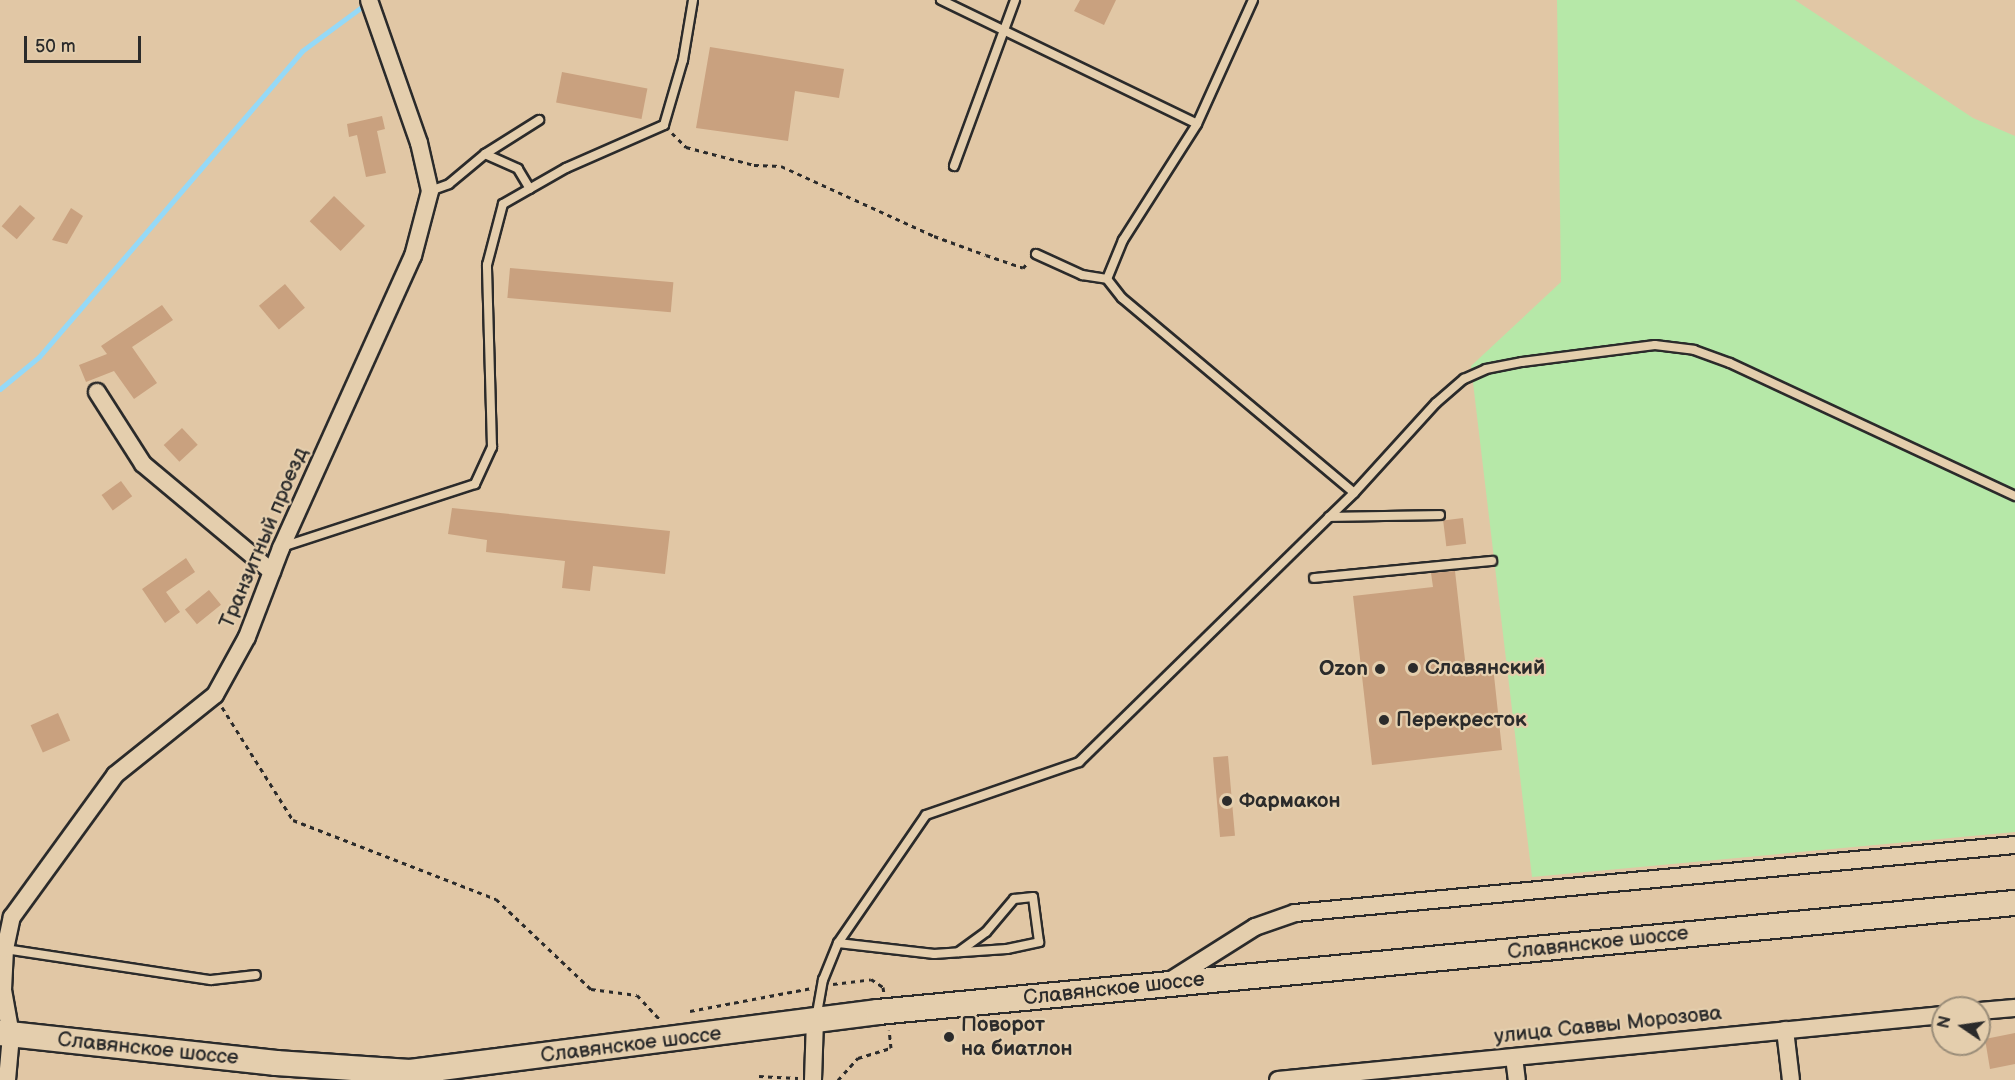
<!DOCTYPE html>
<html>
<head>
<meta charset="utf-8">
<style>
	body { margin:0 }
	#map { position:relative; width:2015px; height:1080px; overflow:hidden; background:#e1c7a5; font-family:"Balsamiq Sans",sans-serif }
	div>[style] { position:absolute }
	.green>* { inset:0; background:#b6e8a8 }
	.stream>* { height:4.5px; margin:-2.25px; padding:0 2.25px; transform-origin:2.25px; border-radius:2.25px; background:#95d9f7 }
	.building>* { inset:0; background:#c9a17f; transform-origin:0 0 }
	.path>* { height:3px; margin-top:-1.5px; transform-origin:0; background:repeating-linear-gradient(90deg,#2b2b2b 0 4.5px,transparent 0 9px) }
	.roads { filter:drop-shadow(2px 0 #2b2b2b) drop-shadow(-2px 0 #2b2b2b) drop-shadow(0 2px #2b2b2b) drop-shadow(0 -2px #2b2b2b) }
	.service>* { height:8px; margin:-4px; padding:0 4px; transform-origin:4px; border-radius:4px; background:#e4cead }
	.minor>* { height:16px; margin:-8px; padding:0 8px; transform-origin:8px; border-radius:8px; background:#e4cead }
	.secondary>* { height:24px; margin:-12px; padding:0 12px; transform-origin:12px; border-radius:12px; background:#e4cead }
	.dots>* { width:16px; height:16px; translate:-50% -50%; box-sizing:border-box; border:3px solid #e4cead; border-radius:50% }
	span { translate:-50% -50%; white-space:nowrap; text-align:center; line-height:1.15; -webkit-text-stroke:4.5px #e4cead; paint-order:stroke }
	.street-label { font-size:21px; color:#2b2b2b }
	.poi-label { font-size:21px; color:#2b2b2b; font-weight:700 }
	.left { translate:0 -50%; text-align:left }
	.right { translate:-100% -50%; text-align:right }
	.north { position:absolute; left:1931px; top:996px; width:60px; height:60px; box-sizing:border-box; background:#e4cead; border:2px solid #9a8d79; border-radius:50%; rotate:283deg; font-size:16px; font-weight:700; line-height:24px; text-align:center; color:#2b2b2b }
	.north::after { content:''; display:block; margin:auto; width:21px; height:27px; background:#2b2b2b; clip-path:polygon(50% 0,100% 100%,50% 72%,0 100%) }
	.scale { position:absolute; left:24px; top:36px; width:117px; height:27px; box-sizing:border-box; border:3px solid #2b2b2b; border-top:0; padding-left:8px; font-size:18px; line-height:21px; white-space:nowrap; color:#2b2b2b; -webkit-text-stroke:4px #e4cead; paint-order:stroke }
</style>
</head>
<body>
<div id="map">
	<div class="green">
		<div style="clip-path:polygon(1557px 0,1795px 0,1973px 118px,2015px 136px,2015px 832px,1532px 877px,1471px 366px,1561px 282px)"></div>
	</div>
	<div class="stream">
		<div style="left:0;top:389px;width:50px;rotate:-39.4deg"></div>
		<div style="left:39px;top:357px;width:403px;rotate:-49.3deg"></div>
		<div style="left:302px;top:51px;width:74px;rotate:-36.3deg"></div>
	</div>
	<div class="building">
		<div style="clip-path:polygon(1080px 0,1116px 0,1104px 25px,1074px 11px)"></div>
		<div style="clip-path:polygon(710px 47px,844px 69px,839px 98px,795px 91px,788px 141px,696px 128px)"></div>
		<div style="left:562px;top:72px;width:87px;height:31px;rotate:11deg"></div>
		<div style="clip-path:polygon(382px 116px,385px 129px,377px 131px,386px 173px,366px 177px,357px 135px,349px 137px,347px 124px)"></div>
		<div style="left:334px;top:196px;width:43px;height:35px;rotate:44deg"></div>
		<div style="left:20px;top:205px;width:20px;height:28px;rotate:41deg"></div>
		<div style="clip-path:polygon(71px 208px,83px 216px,67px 244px,52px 240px)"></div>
		<div style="left:510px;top:268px;width:164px;height:30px;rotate:5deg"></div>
		<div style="left:285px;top:284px;width:31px;height:34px;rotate:50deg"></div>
		<div style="clip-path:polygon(162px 305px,173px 320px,132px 347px,157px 383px,134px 399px,114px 371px,86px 382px,79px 365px,107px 354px,101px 346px)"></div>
		<div style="left:182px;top:428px;width:23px;height:25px;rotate:47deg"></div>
		<div style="left:121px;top:481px;width:19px;height:24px;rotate:54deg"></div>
		<div style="clip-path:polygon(452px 508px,670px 531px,665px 574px,593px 566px,590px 591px,562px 588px,565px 561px,486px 552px,487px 540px,448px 534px)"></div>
		<div style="left:1463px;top:518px;width:26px;height:20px;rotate:83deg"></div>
		<div style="clip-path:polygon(186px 558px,195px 572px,166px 592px,180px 612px,165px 623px,142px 589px)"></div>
		<div style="clip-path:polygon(1455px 571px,1466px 669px,1493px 666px,1502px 750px,1372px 765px,1353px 596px,1433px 587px,1431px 573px)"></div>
		<div style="left:209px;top:590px;width:19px;height:31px;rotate:51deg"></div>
		<div style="left:58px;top:713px;width:30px;height:30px;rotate:66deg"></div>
		<div style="left:1228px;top:756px;width:80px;height:15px;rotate:85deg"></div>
		<div style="clip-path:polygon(2015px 1033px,2015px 1064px,1990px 1069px,1985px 1039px)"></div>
	</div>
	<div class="path">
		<div style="left:672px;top:133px;width:20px;rotate:45deg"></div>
		<div style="left:686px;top:147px;width:70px;rotate:14.8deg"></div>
		<div style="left:754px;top:165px;width:27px;rotate:2deg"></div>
		<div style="left:781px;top:166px;width:168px;rotate:24.6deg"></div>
		<div style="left:934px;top:236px;width:55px;rotate:20.1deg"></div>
		<div style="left:986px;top:255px;width:39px;rotate:19deg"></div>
		<div style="left:1023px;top:268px;width:9px;rotate:-49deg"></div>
		<div style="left:222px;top:707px;width:133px;rotate:57.9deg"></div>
		<div style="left:293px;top:820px;width:218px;rotate:21.3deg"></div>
		<div style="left:496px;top:899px;width:131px;rotate:43.5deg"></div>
		<div style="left:591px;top:989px;width:46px;rotate:7.4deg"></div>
		<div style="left:637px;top:995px;width:35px;rotate:47deg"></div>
		<div style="left:833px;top:984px;width:38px;rotate:-7deg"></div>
		<div style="left:871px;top:979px;width:14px;rotate:34deg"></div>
		<div style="left:883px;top:987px;width:7px;rotate:82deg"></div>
		<div style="left:690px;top:1011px;width:124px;rotate:-10.7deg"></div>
		<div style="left:759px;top:1076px;width:39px;rotate:3deg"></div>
		<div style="left:838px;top:1080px;width:30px;rotate:-48deg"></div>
		<div style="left:858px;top:1058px;width:34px;rotate:-17deg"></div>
		<div style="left:891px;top:1048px;width:18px;rotate:-96deg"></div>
	</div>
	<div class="roads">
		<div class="service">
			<div style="left:941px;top:0;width:284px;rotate:25.8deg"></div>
			<div style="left:1253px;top:0;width:136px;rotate:114.3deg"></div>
			<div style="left:1197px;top:124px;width:138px;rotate:122.5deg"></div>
			<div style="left:1123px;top:240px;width:42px;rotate:112.3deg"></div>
			<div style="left:1107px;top:279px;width:24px;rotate:52deg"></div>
			<div style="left:1122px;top:298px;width:303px;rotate:40deg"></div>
			<div style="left:1354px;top:493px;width:35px;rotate:136deg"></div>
			<div style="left:485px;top:154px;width:36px;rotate:24deg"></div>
			<div style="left:518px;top:169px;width:23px;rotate:59deg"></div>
			<div style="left:954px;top:166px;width:177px;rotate:-69.8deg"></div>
			<div style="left:430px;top:191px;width:20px;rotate:-20deg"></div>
			<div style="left:449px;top:184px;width:47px;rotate:-39.8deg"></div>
			<div style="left:485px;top:154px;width:64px;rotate:-32.2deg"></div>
			<div style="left:1036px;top:254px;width:51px;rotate:24.5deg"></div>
			<div style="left:1082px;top:275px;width:25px;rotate:9deg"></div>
			<div style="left:1354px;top:493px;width:122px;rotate:-47.7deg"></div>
			<div style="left:1436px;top:403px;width:37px;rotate:-41deg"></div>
			<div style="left:1464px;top:379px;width:24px;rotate:-24deg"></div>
			<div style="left:1486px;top:369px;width:37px;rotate:-11deg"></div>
			<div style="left:1522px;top:362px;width:134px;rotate:-7.3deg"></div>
			<div style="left:1655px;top:345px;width:39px;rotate:7deg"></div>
			<div style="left:1694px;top:350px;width:38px;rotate:20deg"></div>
			<div style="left:1730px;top:363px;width:315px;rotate:25deg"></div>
			<div style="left:282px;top:547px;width:203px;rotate:-18.1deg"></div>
			<div style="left:475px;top:484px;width:41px;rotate:-65.3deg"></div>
			<div style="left:492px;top:447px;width:182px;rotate:-91.6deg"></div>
			<div style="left:487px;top:265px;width:63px;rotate:-75.3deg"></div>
			<div style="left:503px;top:204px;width:73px;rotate:-29.7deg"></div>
			<div style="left:566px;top:168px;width:107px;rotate:-23.7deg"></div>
			<div style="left:664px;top:125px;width:68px;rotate:-73.7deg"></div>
			<div style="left:683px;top:60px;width:61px;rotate:-80.5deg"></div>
			<div style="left:1314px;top:578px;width:179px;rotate:-5.5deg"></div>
			<div style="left:838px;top:943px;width:97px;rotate:6.5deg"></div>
			<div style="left:934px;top:954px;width:73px;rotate:-3.9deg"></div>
			<div style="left:1007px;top:949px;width:33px;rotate:-12deg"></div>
			<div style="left:1039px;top:942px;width:45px;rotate:-97.6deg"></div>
			<div style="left:1033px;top:897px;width:19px;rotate:174deg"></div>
			<div style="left:1014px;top:899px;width:43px;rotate:130.3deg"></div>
			<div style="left:986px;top:932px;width:34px;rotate:144deg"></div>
			<div style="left:5px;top:949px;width:208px;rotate:8.6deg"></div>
			<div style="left:211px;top:980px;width:45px;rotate:-6.3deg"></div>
			<div style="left:816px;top:1019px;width:40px;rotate:-80deg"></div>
			<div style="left:823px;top:980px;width:40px;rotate:-68deg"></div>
			<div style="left:838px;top:943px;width:155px;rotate:-55.5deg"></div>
			<div style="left:926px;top:815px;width:162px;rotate:-19.1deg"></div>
			<div style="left:1079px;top:762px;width:350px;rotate:-44.4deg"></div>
			<div style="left:1329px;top:517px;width:111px;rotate:-1deg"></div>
		</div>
		<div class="minor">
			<div style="left:97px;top:392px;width:85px;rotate:57.4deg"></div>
			<div style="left:143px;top:464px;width:168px;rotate:39.9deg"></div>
			<div style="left:1168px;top:982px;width:103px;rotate:-32.3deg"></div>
			<div style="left:1255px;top:927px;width:42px;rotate:-19.3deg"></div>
			<div style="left:1295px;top:913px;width:723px;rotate:-5.4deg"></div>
			<div style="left:1979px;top:1011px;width:36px;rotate:-5deg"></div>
			<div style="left:1785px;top:1030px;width:50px;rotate:83.2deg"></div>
			<div style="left:1514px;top:1057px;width:23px;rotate:83deg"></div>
			<div style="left:7px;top:1080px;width:45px;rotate:-84.9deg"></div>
			<div style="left:11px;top:1035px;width:46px;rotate:-100.1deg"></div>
			<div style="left:3px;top:990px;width:41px;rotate:-87.2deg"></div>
			<div style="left:5px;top:949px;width:33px;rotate:-78deg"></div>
			<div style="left:12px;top:917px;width:175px;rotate:-54deg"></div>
			<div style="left:115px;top:775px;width:128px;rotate:-38.7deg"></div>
			<div style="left:215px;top:695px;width:66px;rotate:-61.1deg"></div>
			<div style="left:247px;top:637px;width:95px;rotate:-69.1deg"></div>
			<div style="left:281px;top:548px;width:320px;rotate:-65.7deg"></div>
			<div style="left:413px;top:256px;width:67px;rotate:-75.3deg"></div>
			<div style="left:430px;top:191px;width:49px;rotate:-102.9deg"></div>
			<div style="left:419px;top:143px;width:151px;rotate:-109.3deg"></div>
			<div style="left:813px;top:1080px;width:59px;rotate:-88.1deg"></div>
			<div style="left:1278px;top:1080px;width:668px;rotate:-5.58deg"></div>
		</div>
		<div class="secondary">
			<div style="left:0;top:1033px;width:278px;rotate:6.2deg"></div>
			<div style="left:276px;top:1063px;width:134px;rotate:3.8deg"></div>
			<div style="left:410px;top:1072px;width:472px;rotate:-7.3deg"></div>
			<div style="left:878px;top:1012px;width:1142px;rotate:-5.48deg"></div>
		</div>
	</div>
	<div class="dots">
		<div style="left:1413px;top:668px;background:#2b2b2b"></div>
		<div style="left:1380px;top:669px;background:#2b2b2b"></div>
		<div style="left:1384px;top:720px;background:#2b2b2b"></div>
		<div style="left:1227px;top:801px;background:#2b2b2b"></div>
		<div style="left:949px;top:1037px;background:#2b2b2b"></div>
	</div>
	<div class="street-label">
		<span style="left:264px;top:538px;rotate:-67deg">Транзитный проезд</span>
		<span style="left:1598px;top:943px;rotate:-6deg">Славянское шоссе</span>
		<span style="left:1114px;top:989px;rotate:-6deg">Славянское шоссе</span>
		<span style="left:1608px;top:1025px;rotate:-6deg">улица Саввы Морозова</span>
		<span style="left:631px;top:1045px;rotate:-7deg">Славянское шоссе</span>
		<span style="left:148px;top:1049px;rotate:6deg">Славянское шоссе</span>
	</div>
	<div class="poi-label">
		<span class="left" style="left:1425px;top:668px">Славянский</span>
		<span class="right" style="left:1368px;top:669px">Ozon</span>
		<span class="left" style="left:1396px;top:720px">Перекресток</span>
		<span class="left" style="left:1239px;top:801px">Фармакон</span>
		<span class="left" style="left:961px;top:1037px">Поворот<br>на биатлон</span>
	</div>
	<div class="north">N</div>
	<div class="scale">50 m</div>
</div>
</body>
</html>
